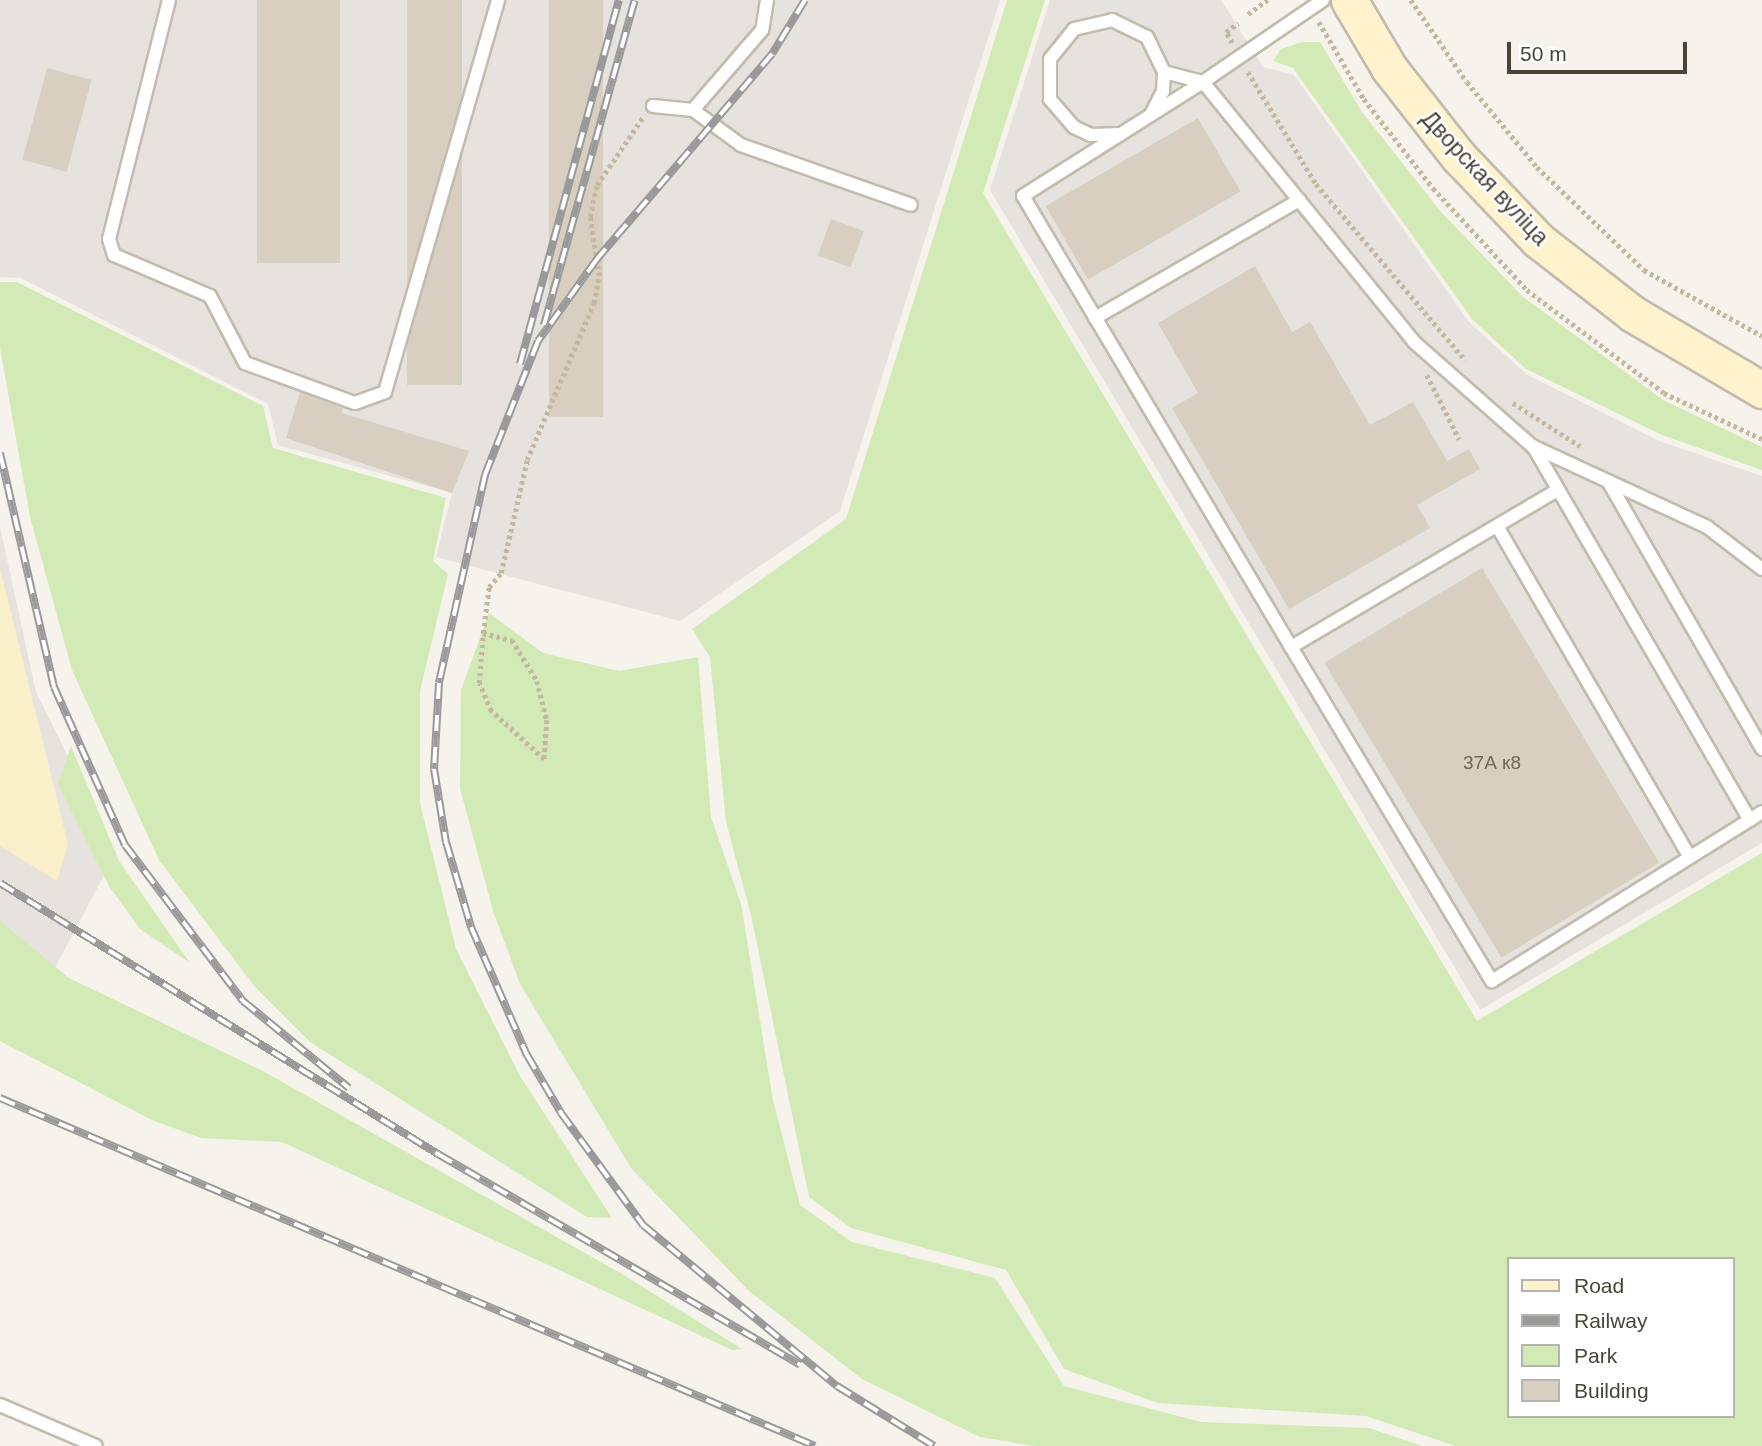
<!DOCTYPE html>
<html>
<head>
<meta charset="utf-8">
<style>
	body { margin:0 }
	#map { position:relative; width:1762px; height:1446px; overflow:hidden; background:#f6f3ec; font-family:Helvetica,sans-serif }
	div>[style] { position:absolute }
	.industrial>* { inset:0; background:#e6e2dd }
	.green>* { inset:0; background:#d2eab5 }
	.sand>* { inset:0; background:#f9efc9 }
	.parking>* { inset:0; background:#e5e3e0 }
	.building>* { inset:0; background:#d8cfc1; transform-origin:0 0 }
	.path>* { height:4.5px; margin-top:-2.25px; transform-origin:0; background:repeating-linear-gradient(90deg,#c4b79f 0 3.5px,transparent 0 7px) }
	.roads { filter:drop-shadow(2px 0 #c2bbae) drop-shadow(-2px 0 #c2bbae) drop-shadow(0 2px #c2bbae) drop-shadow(0 -2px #c2bbae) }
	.lane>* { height:12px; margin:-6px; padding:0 6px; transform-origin:6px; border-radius:6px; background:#fff }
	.secondary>* { height:35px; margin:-17.5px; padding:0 17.5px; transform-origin:17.5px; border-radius:17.5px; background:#fff3cd }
	.rail>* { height:8px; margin-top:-4px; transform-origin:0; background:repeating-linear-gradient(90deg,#fff 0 16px,#9a9a9a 0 32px); box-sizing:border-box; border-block:2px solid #9a9a9a }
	span { translate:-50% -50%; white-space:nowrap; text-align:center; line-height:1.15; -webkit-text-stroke:5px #fff; paint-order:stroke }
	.number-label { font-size:19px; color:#6e675b }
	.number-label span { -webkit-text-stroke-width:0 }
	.street-label { font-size:23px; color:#4b4439 }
	.legend { position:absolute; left:1507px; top:1257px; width:228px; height:161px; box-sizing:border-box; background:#fff; border:2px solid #b7b4b0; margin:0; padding:9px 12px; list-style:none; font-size:21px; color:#4b4439 }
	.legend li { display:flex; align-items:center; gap:14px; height:35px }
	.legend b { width:35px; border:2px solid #b7b4b0 }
	.scale { position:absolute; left:1507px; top:42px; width:180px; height:32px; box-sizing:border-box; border:4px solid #4b4439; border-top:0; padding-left:9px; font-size:21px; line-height:24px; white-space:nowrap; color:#4b4439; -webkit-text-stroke:5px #fff; paint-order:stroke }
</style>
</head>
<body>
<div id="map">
	<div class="industrial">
		<div style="clip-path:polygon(0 0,1000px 0,840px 511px,680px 621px,436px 557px,452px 493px,278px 445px,268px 404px,21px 278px,0 277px)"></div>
		<div style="clip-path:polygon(1050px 0,1221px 0,1263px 67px,1294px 75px,1469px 322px,1526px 374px,1659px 441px,1762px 476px,1762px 843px,1480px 1010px,990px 190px)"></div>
		<div style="clip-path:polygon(0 527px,36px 692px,116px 853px,47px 983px,0 954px)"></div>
	</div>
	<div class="green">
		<div style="clip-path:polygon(evenodd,1007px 0,1045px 0,983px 193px,1477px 1021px,1762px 853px,1762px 1446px,1456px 1446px,1366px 1416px,1158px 1403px,1064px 1369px,1006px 1270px,851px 1228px,809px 1197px,751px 915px,726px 822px,710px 657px,692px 629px,846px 519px,1007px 0,1508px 1259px,1732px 1259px,1732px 1416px,1508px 1416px,1508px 1259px)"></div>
		<div style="clip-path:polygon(1302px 42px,1320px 42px,1362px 112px,1441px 212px,1522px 296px,1663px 400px,1762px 447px,1762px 470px,1662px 435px,1526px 369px,1472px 319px,1293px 68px,1273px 61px,1281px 49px)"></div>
		<div style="clip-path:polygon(0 282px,17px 282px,263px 406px,273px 448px,446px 498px,433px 561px,448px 574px,420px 691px,420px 803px,456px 949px,520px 1076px,612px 1218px,587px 1217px,310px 1042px,255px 987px,159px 860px,72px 670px,30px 517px,0 348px)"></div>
		<div style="clip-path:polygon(489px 613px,543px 653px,619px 671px,698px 657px,711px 817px,741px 904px,773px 1100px,800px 1205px,852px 1242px,995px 1278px,1064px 1386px,1201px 1422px,1369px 1428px,1422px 1446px,1034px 1446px,980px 1437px,862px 1379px,749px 1291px,631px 1168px,520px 984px,493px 911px,460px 788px,461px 690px)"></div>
		<div style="clip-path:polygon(71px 746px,119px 861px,190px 963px,140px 929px,109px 886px,58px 784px)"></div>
		<div style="clip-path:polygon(0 921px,69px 978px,263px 1071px,622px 1274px,742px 1349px,732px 1350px,282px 1142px,201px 1138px,152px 1120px,0 1041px)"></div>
	</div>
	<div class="sand">
		<div style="clip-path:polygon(0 568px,68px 844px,57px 881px,0 846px)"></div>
	</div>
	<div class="parking">
		<div style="clip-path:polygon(1065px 0,1162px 0,1154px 27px)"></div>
	</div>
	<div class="building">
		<div style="left:257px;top:0;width:83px;height:263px"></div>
		<div style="left:407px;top:0;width:55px;height:385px"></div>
		<div style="left:549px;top:0;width:54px;height:417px"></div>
		<div style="left:47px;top:68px;width:46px;height:95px;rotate:15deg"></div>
		<div style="left:1198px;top:118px;width:85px;height:176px;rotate:60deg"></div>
		<div style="left:831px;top:219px;width:35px;height:39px;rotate:20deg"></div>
		<div style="clip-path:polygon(1255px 266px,1292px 332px,1310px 322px,1370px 425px,1413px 402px,1447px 461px,1469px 449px,1480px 469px,1417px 505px,1430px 528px,1289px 609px,1172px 408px,1198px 393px,1158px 323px)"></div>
		<div style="clip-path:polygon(300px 392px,343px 408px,341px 413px,469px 451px,452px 493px,286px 438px)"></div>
		<div style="left:1482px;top:568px;width:344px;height:184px;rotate:59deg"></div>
	</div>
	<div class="path">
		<div style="left:1411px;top:0;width:99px;rotate:55.7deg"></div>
		<div style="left:1467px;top:82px;width:110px;rotate:50.5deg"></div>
		<div style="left:1537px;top:167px;width:149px;rotate:43.9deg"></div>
		<div style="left:1644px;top:270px;width:135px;rotate:29.2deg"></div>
		<div style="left:1248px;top:14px;width:24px;rotate:-36deg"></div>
		<div style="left:1319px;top:22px;width:89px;rotate:59.7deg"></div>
		<div style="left:1364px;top:99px;width:113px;rotate:52.2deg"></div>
		<div style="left:1433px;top:188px;width:139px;rotate:47.3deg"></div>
		<div style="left:1527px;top:290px;width:171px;rotate:36.9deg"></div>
		<div style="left:1664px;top:393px;width:108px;rotate:25.1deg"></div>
		<div style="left:1232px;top:43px;width:13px;rotate:-119deg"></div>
		<div style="left:1226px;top:32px;width:15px;rotate:-37deg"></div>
		<div style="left:1248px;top:72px;width:131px;rotate:58.7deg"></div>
		<div style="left:1316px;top:184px;width:231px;rotate:49.7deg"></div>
		<div style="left:1427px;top:375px;width:72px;rotate:63.4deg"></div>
		<div style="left:1513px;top:403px;width:80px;rotate:32.7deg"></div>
		<div style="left:483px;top:633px;width:30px;rotate:14deg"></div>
		<div style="left:512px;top:640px;width:48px;rotate:58.6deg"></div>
		<div style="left:537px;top:681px;width:40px;rotate:75.6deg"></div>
		<div style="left:547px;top:720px;width:39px;rotate:94deg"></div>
		<div style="left:544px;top:759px;width:72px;rotate:-137.8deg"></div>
		<div style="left:491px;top:711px;width:30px;rotate:-113deg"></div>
		<div style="left:479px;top:683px;width:50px;rotate:-85.4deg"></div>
		<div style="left:483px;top:633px;width:46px;rotate:-82.6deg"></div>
		<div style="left:489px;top:587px;width:18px;rotate:-49deg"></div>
		<div style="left:501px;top:573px;width:116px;rotate:-77deg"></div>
		<div style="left:527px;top:460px;width:171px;rotate:-66.9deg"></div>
		<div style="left:594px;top:303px;width:27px;rotate:-80deg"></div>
		<div style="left:599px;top:276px;width:60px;rotate:-98.7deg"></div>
		<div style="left:590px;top:217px;width:33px;rotate:-78deg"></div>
		<div style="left:597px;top:185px;width:82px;rotate:-55.9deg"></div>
	</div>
	<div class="roads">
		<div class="lane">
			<div style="left:169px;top:0;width:246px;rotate:104.1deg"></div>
			<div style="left:109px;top:239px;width:17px;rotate:73deg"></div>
			<div style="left:114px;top:255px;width:104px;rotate:23.1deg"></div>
			<div style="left:210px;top:296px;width:76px;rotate:62.4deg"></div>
			<div style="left:245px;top:363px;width:117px;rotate:20deg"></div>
			<div style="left:355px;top:403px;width:32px;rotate:-20deg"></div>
			<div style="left:385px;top:392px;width:408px;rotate:-73.9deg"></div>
			<div style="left:767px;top:0;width:30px;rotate:99deg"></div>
			<div style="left:762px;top:30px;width:106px;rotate:130.8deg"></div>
			<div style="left:693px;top:110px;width:59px;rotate:36.1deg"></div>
			<div style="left:741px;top:145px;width:180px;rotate:19.4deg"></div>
			<div style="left:1323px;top:0;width:145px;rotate:145.7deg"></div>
			<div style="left:1203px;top:82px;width:335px;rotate:50.9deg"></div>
			<div style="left:1414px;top:342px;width:157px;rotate:41.4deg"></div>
			<div style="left:1532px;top:446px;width:193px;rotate:24.8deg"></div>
			<div style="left:1707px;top:527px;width:69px;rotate:37.4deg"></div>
			<div style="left:1164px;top:72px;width:40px;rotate:14.4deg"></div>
			<div style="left:1203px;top:82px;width:213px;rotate:147.7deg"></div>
			<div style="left:1023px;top:196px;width:525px;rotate:59.28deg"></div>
			<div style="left:1291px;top:647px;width:310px;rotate:-30.5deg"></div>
			<div style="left:653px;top:106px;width:40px;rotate:5.7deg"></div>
			<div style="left:1121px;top:134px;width:30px;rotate:178deg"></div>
			<div style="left:1091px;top:135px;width:19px;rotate:-155deg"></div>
			<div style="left:1074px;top:127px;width:37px;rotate:-131deg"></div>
			<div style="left:1050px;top:99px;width:40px;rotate:-90deg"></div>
			<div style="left:1050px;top:59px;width:38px;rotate:-51deg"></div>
			<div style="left:1074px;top:29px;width:39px;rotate:-13deg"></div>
			<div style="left:1112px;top:20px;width:39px;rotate:26deg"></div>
			<div style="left:1147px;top:37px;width:39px;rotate:64deg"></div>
			<div style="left:1164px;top:72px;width:19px;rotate:93deg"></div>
			<div style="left:1163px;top:91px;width:27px;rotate:117deg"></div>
			<div style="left:1095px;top:318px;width:236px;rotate:-30deg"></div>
			<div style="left:1533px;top:446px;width:432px;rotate:59.9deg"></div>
			<div style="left:1750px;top:820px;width:14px;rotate:-34deg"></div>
			<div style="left:1608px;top:481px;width:309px;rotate:60.1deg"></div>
			<div style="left:1497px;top:526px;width:383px;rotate:59.8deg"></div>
			<div style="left:1291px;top:647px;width:390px;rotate:59deg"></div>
			<div style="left:1492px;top:981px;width:304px;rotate:-32deg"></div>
			<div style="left:0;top:1405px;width:104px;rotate:23.1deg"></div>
		</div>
		<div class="secondary">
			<div style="left:1349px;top:0;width:79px;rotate:59.5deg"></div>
			<div style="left:1389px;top:68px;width:112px;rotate:51.9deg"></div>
			<div style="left:1458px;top:156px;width:116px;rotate:46.4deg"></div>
			<div style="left:1538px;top:240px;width:120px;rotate:37.9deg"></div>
			<div style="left:1633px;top:314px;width:150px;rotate:30.5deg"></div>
		</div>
	</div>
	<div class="rail">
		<div style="left:805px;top:0;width:63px;rotate:121.4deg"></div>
		<div style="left:772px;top:54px;width:270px;rotate:130.5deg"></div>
		<div style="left:597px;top:259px;width:101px;rotate:125.7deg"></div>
		<div style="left:538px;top:341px;width:144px;rotate:111.6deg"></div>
		<div style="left:485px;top:475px;width:213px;rotate:102.5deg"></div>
		<div style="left:439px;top:683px;width:86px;rotate:93.3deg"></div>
		<div style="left:434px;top:769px;width:74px;rotate:80.7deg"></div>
		<div style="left:446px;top:842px;width:89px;rotate:73.6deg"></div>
		<div style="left:471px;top:927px;width:140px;rotate:66.4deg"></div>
		<div style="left:527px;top:1055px;width:67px;rotate:59.6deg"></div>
		<div style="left:561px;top:1113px;width:139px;rotate:53.8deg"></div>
		<div style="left:643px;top:1225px;width:252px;rotate:39.7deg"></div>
		<div style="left:837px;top:1386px;width:114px;rotate:31.7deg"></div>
		<div style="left:544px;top:325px;width:337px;rotate:-74.4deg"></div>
		<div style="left:520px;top:364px;width:377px;rotate:-74.8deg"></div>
		<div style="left:0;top:453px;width:240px;rotate:77deg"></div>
		<div style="left:54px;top:687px;width:173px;rotate:65.8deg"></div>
		<div style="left:125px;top:845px;width:196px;rotate:52.9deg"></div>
		<div style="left:243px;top:1001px;width:137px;rotate:39.4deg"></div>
		<div style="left:0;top:883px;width:515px;rotate:31.75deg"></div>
		<div style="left:438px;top:1154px;width:419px;rotate:30.2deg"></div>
		<div style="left:0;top:1098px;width:886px;rotate:23.12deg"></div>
	</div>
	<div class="number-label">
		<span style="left:1492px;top:763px">37А к8</span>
	</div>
	<div class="street-label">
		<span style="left:1485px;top:178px;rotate:47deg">Дворская вуліца</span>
	</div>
	<ul class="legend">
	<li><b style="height:9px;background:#fff3cd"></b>Road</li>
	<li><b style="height:9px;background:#9a9a9a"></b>Railway</li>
	<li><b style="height:19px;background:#d2eab5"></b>Park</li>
	<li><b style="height:19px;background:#d8cfc1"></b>Building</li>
	</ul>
	<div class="scale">50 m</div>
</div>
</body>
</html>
